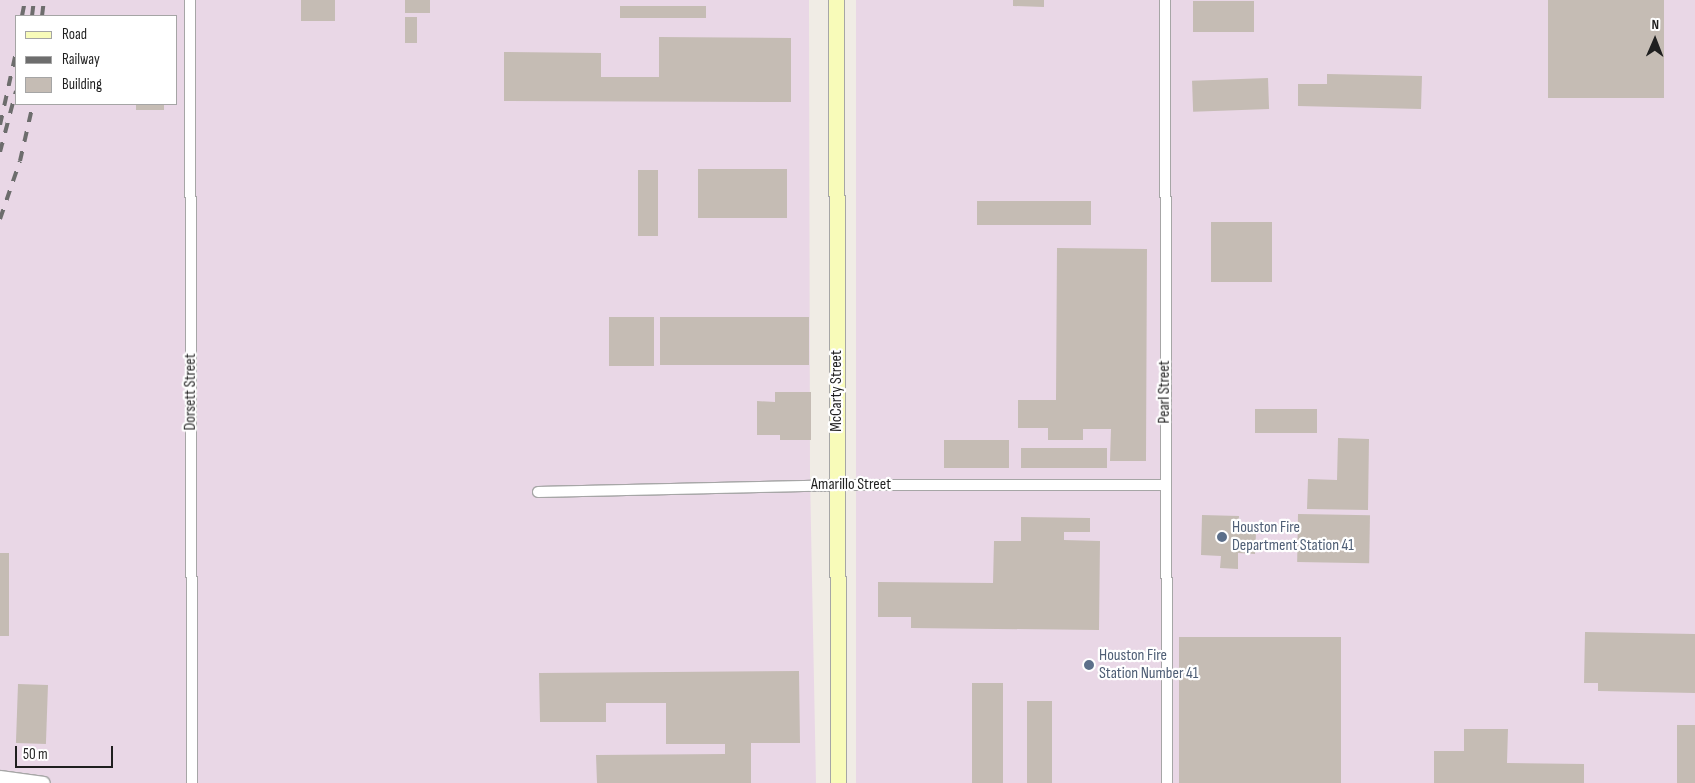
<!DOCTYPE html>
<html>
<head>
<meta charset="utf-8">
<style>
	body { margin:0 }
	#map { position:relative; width:1695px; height:783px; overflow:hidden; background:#f0ece5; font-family:"Sofia Sans Condensed",sans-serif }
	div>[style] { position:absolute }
	.industrial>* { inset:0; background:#e9d7e6; transform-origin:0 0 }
	.building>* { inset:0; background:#c5bcb4; transform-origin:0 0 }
	.roads { filter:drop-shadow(1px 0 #a6a6a6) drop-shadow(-1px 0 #a6a6a6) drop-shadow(0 1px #a6a6a6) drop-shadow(0 -1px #a6a6a6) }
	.minor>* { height:10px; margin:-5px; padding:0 5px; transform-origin:5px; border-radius:5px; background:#fff }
	.tertiary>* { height:12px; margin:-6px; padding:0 6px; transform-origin:6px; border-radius:6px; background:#fff }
	.secondary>* { height:15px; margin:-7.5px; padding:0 7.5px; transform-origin:7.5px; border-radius:7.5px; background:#f8fbb9 }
	.rail>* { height:4px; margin-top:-2px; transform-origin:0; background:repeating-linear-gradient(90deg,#6d6d6d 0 10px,transparent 0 20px) }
	.dots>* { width:14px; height:14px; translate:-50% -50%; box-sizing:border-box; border:2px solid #fff; border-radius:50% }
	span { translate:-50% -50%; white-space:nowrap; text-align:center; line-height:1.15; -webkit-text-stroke:4.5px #fff; paint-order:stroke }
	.street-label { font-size:16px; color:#1f1f1f }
	.service-label { font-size:16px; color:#4e5e75 }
	.left { translate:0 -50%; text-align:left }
	.legend { position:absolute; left:15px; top:15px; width:162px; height:90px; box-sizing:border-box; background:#fff; border:1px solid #a5a5a5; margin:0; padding:6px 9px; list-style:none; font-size:15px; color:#1f1f1f }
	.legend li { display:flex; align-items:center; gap:10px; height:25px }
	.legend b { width:25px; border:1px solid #a5a5a5 }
	.north { position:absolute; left:1630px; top:15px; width:50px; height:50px; -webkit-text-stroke:4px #fff; paint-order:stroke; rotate:1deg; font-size:14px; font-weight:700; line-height:20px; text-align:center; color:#1f1f1f }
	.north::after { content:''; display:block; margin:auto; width:18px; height:22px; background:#1f1f1f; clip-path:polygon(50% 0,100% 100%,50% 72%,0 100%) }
	.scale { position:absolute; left:15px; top:746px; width:98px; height:22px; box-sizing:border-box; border:2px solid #1f1f1f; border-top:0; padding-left:6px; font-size:15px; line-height:18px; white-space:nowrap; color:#1f1f1f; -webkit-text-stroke:4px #fff; paint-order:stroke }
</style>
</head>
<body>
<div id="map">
	<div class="industrial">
		<div style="clip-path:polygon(evenodd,0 0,809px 0,810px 477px,816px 783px,0 783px,0 0,16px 16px,176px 16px,176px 104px,16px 104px,16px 16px)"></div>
		<div style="left:856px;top:0;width:839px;height:783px"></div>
	</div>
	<div class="building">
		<div style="left:301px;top:0;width:34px;height:21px"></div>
		<div style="left:405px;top:0;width:25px;height:13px"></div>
		<div style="clip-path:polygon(1013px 0,1044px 0,1044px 7px,1013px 6px)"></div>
		<div style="left:1548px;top:0;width:116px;height:98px"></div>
		<div style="left:1193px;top:1px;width:61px;height:31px"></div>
		<div style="left:620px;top:6px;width:86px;height:12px"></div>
		<div style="left:405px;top:17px;width:12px;height:26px"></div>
		<div style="clip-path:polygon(659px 37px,791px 38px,791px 102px,504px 101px,504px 52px,601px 53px,601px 77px,659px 77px)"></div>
		<div style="clip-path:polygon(1327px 74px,1422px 76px,1421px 109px,1298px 106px,1298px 84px,1327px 84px)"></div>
		<div style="left:1268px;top:78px;width:31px;height:76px;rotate:88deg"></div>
		<div style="left:136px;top:104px;width:28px;height:6px"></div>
		<div style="left:698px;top:169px;width:89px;height:49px"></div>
		<div style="left:638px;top:170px;width:20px;height:66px"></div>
		<div style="left:977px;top:201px;width:114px;height:24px"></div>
		<div style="left:1272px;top:222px;width:60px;height:61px;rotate:90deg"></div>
		<div style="clip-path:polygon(1057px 248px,1147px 249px,1146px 461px,1110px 461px,1111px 429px,1083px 429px,1083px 440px,1048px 440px,1048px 428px,1018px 428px,1018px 400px,1056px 400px)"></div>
		<div style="left:609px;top:317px;width:45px;height:49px"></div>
		<div style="left:660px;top:317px;width:149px;height:48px"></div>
		<div style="clip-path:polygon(775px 392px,811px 392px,811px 440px,780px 440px,780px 435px,757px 435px,757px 401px,775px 402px)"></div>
		<div style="left:1317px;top:409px;width:24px;height:62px;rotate:90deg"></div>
		<div style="clip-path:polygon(1338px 438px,1369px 439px,1368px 510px,1307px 509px,1308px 479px,1337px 480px)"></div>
		<div style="left:1009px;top:440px;width:28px;height:65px;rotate:90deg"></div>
		<div style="left:1021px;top:448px;width:86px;height:20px"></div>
		<div style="left:1298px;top:514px;width:72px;height:48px;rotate:1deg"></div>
		<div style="clip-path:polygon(1202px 515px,1239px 516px,1238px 533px,1256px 533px,1255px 554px,1238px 553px,1238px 569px,1220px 568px,1221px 556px,1201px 555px)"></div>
		<div style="clip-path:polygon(1021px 517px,1090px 518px,1090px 532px,1064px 532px,1064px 540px,1100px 541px,1099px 630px,911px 628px,911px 617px,878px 617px,878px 582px,993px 583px,994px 541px,1021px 541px)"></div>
		<div style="left:0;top:553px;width:9px;height:83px"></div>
		<div style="clip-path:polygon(1585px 632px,1695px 634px,1695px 693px,1598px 691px,1598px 683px,1584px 683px)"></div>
		<div style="left:1179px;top:637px;width:162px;height:146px"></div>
		<div style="clip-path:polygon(799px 671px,800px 743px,751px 743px,751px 783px,597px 783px,596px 755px,725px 754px,725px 744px,666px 744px,666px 703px,606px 703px,606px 722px,540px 722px,539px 673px)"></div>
		<div style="left:972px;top:683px;width:31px;height:100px"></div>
		<div style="left:18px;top:684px;width:30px;height:59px;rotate:2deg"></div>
		<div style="left:1027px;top:701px;width:25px;height:82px"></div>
		<div style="left:1677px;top:725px;width:18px;height:58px"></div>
		<div style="clip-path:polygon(1464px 729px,1508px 729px,1507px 763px,1584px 764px,1584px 783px,1434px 783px,1434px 751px,1464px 751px)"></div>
	</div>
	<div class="roads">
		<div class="minor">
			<div style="left:190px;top:0;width:783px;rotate:89.85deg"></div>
			<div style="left:1165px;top:0;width:783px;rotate:89.85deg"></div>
			<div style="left:538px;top:492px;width:299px;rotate:-1.3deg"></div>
			<div style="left:837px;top:485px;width:328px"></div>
		</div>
		<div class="tertiary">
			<div style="left:0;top:777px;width:44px;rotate:7.8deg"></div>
		</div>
		<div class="secondary">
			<div style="left:836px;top:0;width:783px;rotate:89.85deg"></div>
		</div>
	</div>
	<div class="rail">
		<div style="left:22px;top:16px;width:16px;rotate:-79deg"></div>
		<div style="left:32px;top:16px;width:16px;rotate:-83deg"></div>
		<div style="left:42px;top:16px;width:16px;rotate:-83deg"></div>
		<div style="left:0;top:125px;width:75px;rotate:-77.6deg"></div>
		<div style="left:0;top:152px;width:63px;rotate:-75.3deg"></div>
		<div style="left:0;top:219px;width:61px;rotate:-71deg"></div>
		<div style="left:20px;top:161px;width:58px;rotate:-77.2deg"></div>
	</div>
	<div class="dots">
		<div style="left:1222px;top:537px;background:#5c6f8a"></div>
		<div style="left:1089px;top:665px;background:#5c6f8a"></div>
	</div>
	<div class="street-label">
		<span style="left:837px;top:391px;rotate:-90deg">McCarty Street</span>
		<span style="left:191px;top:392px;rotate:-90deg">Dorsett Street</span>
		<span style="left:1165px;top:392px;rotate:-90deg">Pearl Street</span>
		<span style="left:851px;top:485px">Amarillo Street</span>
	</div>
	<div class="service-label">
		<span class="left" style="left:1232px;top:537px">Houston Fire<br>Department Station 41</span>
		<span class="left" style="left:1099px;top:665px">Houston Fire<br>Station Number 41</span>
	</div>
	<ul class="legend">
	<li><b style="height:6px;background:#f8fbb9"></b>Road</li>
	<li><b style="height:6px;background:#6d6d6d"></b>Railway</li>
	<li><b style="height:14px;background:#c5bcb4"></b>Building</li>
	</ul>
	<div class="north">N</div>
	<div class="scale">50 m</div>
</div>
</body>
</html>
